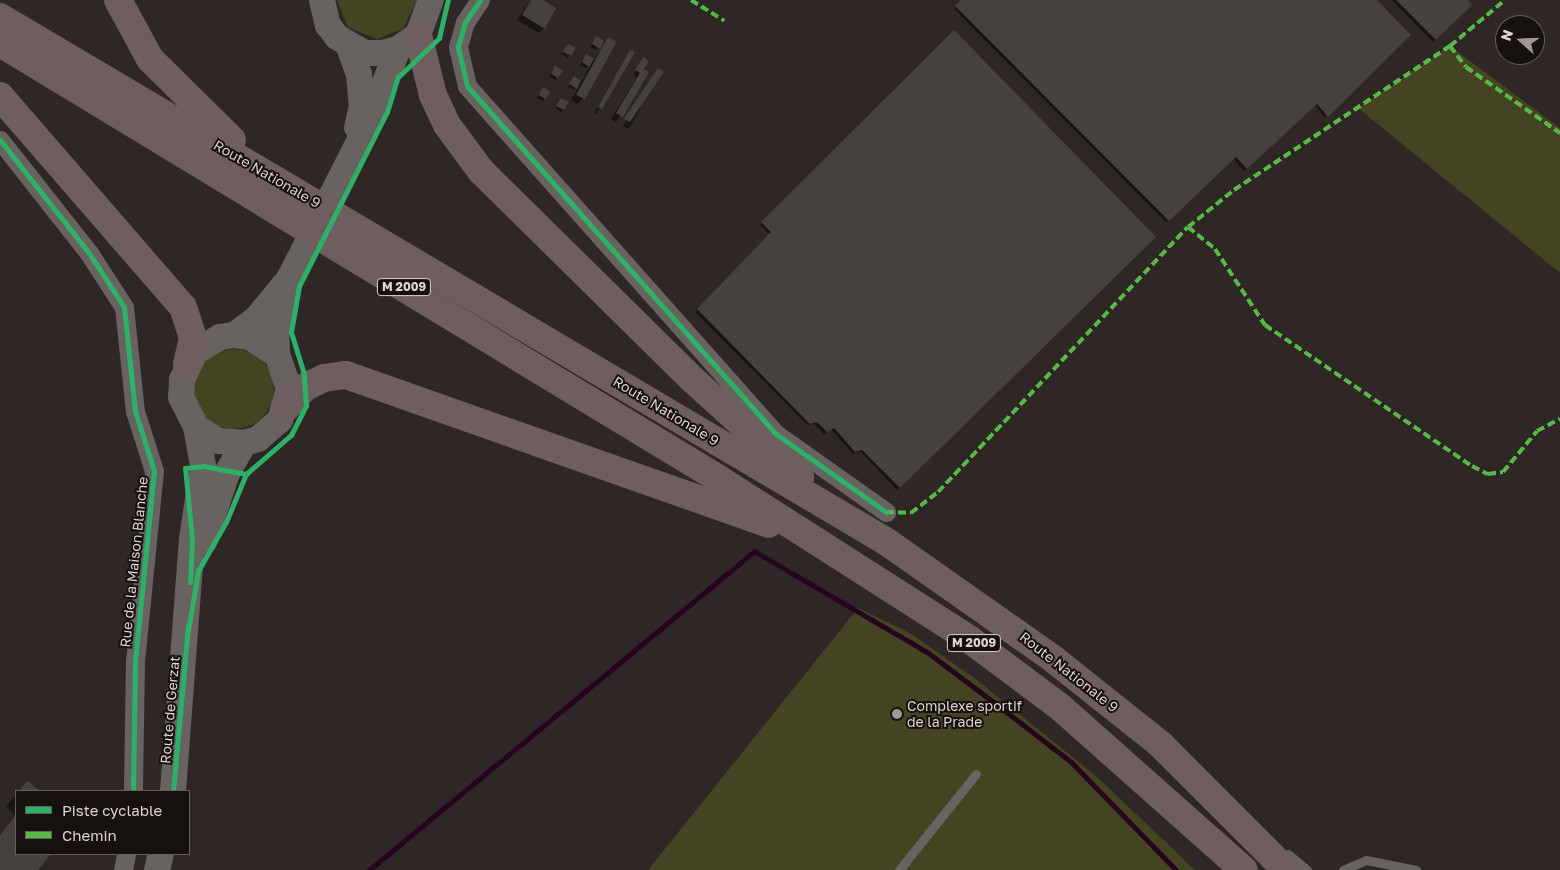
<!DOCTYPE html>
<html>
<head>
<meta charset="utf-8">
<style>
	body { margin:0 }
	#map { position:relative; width:1560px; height:870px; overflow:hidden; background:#2e2725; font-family:"Golos Text",sans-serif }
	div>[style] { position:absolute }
	.green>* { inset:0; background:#454422 }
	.round { border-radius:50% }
	.shadow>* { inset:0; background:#0007 }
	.stream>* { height:5px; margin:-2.5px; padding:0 2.5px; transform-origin:2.5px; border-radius:2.5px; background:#27041e }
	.building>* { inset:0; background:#47413e; transform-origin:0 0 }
	.lane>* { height:9px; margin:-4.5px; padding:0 4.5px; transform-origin:4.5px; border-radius:4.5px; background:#686260 }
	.street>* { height:19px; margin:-9.5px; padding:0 9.5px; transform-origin:9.5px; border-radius:9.5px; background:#686260 }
	.secondary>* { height:26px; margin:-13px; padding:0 13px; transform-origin:13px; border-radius:13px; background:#686260 }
	.highway>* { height:28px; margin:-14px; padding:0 14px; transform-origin:14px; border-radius:14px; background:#6e5e5f }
	.quiet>* { height:4px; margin-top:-2px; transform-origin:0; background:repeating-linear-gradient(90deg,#58b947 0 8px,transparent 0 12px) }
	.cycleway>* { height:5px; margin:-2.5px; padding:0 2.5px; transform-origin:2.5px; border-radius:2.5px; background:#2db169 }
	.dots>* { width:14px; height:14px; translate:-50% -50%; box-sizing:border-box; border:2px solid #16100e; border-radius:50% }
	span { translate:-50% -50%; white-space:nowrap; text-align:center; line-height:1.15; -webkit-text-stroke:4px #16100e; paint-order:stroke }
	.shield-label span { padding:1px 4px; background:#16100e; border:1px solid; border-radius:4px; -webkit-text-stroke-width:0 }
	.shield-label { font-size:12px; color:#ddd4d1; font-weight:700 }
	.street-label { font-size:14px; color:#ddd4d1 }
	.poi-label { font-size:14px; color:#ddd4d1 }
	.left { translate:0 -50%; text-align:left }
	.legend { position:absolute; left:15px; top:790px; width:175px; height:65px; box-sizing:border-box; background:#16100e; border:1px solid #665e5c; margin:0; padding:6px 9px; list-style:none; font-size:15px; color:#ddd4d1 }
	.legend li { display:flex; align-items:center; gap:10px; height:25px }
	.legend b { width:25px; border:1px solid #665e5c }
	.north { position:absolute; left:1495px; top:15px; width:50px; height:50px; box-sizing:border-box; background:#16100e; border:1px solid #665e5c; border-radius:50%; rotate:290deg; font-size:14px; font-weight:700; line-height:20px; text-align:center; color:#ddd4d1 }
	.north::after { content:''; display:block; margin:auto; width:18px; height:22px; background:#a09795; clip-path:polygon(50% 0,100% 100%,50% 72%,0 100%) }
</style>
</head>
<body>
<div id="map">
	<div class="green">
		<div style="clip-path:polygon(337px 0,417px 0,403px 29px,377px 39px,348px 27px)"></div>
		<div style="clip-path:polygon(1450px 46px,1560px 128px,1560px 273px,1358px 108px)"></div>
		<div class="round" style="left:194px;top:349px;width:80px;height:80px"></div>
		<div style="clip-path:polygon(858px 608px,910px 633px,977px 680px,1097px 777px,1195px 870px,648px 870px)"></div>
	</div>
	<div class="shadow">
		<div style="clip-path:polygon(531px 0,540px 0,544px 28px,539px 33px,517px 20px)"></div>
		<div style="clip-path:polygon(963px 0,1375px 0,1409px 35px,1325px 118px,1315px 105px,1244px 171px,1233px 158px,1166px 222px,954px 9px)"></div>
		<div style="clip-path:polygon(1392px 0,1466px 0,1471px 5px,1433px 42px)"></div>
		<div style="clip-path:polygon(954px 32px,1154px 237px,897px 490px,860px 451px,853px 454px,831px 429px,824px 434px,814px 424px,807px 425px,695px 312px,770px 235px,760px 225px)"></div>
		<div style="clip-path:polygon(608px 39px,583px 98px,578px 104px,571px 100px,579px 86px,574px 90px,568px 87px,574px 78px,581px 82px,592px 63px,586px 68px,580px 65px,584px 58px,594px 60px)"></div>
		<div style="clip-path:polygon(594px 40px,600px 47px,596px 50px,590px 47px)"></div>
		<div style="clip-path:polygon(568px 45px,570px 55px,568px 58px,562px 54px)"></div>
		<div style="clip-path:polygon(631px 52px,634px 53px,596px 114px,594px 113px)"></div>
		<div style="clip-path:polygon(641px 61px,647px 73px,616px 122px,611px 119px,636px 79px,634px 73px)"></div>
		<div style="clip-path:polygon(555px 67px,557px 77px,555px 80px,549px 76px)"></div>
		<div style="clip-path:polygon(658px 70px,633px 123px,628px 129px,623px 126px)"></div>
		<div style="clip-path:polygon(541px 91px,545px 99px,543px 101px,537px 98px)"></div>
		<div style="clip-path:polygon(559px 101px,563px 110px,561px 112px,555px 108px)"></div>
		<div style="clip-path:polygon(16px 794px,16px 854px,48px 854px,36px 870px,0 870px,0 834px,15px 815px,6px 807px)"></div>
	</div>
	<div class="stream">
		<div style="left:369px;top:870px;width:500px;rotate:-39.6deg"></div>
		<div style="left:754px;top:551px;width:200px;rotate:30.3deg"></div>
		<div style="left:927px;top:652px;width:86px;rotate:37deg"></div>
		<div style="left:996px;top:704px;width:95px;rotate:37.7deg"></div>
		<div style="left:1071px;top:762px;width:151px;rotate:45.8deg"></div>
	</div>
	<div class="building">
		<div style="clip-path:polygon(531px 0,543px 0,556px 8px,545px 29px,522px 15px)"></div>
		<div style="clip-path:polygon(961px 0,1377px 0,1411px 35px,1328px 117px,1317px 104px,1247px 169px,1236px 157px,1169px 221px,955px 6px)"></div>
		<div style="clip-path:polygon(1396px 0,1468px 0,1472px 5px,1436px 40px)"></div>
		<div style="clip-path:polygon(954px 30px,1156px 237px,900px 488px,862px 450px,855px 452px,834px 428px,827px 432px,817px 422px,810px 424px,697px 309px,771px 232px,761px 222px)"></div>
		<div style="clip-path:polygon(596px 36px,604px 41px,600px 49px,592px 44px)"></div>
		<div style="left:608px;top:37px;width:10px;height:66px;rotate:29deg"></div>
		<div style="clip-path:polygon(568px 44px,576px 48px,571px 56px,563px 52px)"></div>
		<div style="clip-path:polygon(630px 50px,635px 52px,602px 109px,598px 107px)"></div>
		<div style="clip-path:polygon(586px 54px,594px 59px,589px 67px,582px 62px)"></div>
		<div style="clip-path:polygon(643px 57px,649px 61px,644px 69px,649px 72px,623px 117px,616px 113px,640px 73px,635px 70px)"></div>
		<div style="clip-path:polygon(555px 66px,563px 70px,558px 78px,551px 74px)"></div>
		<div style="left:658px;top:68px;width:7px;height:61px;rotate:34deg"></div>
		<div style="clip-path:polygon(574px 76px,581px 81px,577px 89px,569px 84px)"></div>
		<div style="left:543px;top:87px;width:9px;height:9px;rotate:32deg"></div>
		<div style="clip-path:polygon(561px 98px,569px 102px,564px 110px,556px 106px)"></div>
		<div style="clip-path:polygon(27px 781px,41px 791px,19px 791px)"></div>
		<div style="clip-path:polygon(16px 814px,16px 854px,51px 854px,38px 870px,0 870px,0 835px)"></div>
	</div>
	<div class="lane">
		<div style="left:1288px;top:854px;width:25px;rotate:40deg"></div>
		<div style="left:899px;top:870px;width:123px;rotate:-51.3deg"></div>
		<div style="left:1343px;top:870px;width:25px;rotate:-23deg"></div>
		<div style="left:1366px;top:860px;width:51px;rotate:11.3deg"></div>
	</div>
	<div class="street">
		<div style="left:480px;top:0;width:27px;rotate:124deg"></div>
		<div style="left:465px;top:22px;width:26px;rotate:106deg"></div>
		<div style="left:458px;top:47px;width:40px;rotate:77deg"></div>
		<div style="left:467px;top:86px;width:465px;rotate:48.4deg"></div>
		<div style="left:776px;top:434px;width:135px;rotate:35.3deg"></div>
		<div style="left:0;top:140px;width:144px;rotate:51.8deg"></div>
		<div style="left:89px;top:253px;width:64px;rotate:57.1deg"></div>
		<div style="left:124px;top:307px;width:105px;rotate:84deg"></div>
		<div style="left:135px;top:411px;width:63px;rotate:72.4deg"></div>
		<div style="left:154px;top:471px;width:190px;rotate:95.7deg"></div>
		<div style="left:135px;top:660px;width:131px;rotate:90.9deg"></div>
		<div style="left:123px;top:870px;width:16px;rotate:-79deg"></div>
	</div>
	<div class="secondary">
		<div style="left:322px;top:0;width:26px;rotate:77deg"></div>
		<div style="left:328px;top:25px;width:15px;rotate:53deg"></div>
		<div style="left:337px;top:37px;width:32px;rotate:30deg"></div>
		<div style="left:365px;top:53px;width:17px"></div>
		<div style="left:382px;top:53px;width:16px;rotate:-14deg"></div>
		<div style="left:398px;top:49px;width:24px;rotate:-35deg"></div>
		<div style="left:418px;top:35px;width:37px;rotate:-70deg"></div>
		<div style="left:349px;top:47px;width:29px;rotate:70deg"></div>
		<div style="left:359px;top:74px;width:32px;rotate:85deg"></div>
		<div style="left:362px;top:106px;width:22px;rotate:103deg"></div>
		<div style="left:234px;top:335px;width:27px;rotate:-36deg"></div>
		<div style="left:256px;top:319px;width:44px;rotate:-50.5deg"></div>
		<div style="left:277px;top:355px;width:32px;rotate:-146deg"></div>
		<div style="left:250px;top:337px;width:16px;rotate:-173deg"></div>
		<div style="left:234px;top:335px;width:14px;rotate:172deg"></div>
		<div style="left:220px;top:337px;width:29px;rotate:149deg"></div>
		<div style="left:195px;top:352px;width:31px;rotate:115deg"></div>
		<div style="left:182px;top:380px;width:17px;rotate:93deg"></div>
		<div style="left:181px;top:397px;width:34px;rotate:63deg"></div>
		<div style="left:196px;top:427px;width:26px;rotate:32deg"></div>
		<div style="left:218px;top:441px;width:26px;rotate:4deg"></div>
		<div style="left:244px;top:443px;width:15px;rotate:-16deg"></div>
		<div style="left:258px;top:439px;width:29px;rotate:-41deg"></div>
		<div style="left:280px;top:420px;width:32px;rotate:-74deg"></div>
		<div style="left:289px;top:389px;width:36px;rotate:-109deg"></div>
		<div style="left:277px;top:355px;width:23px;rotate:-92deg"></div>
		<div style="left:276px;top:332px;width:55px;rotate:-76.2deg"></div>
		<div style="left:289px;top:279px;width:178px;rotate:-63deg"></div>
		<div style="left:370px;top:120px;width:76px;rotate:-68.5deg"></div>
		<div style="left:204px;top:542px;width:73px;rotate:-71.6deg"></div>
		<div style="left:227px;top:473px;width:34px;rotate:-60deg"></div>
		<div style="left:173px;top:791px;width:253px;rotate:-85.7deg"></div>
		<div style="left:192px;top:539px;width:74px;rotate:-81.4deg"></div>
		<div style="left:203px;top:466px;width:40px;rotate:-100deg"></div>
		<div style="left:157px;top:870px;width:16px;rotate:-76deg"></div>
	</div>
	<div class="highway">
		<div style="left:118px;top:0;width:67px;rotate:61.5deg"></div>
		<div style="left:150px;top:59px;width:115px;rotate:44.6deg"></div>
		<div style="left:0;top:17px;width:1031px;rotate:30.62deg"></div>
		<div style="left:887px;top:542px;width:202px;rotate:35.1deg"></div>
		<div style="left:1052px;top:658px;width:138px;rotate:38.5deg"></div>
		<div style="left:1160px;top:744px;width:178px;rotate:45deg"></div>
		<div style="left:418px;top:35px;width:62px;rotate:76deg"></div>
		<div style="left:433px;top:95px;width:33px;rotate:65deg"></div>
		<div style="left:447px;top:125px;width:57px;rotate:53.5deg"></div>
		<div style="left:481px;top:171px;width:296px;rotate:44.6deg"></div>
		<div style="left:692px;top:379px;width:146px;rotate:42.2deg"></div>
		<div style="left:0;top:43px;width:841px;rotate:31.23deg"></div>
		<div style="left:719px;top:479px;width:297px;rotate:32.6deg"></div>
		<div style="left:969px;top:639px;width:112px;rotate:36.7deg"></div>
		<div style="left:1059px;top:706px;width:247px;rotate:41.6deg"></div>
		<div style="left:0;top:96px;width:279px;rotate:49.1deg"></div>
		<div style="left:183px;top:307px;width:33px;rotate:72deg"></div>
		<div style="left:193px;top:338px;width:27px;rotate:103deg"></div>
		<div style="left:287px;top:407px;width:27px;rotate:-48deg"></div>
		<div style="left:305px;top:387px;width:21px;rotate:-25deg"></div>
		<div style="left:324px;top:378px;width:22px;rotate:-8deg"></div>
		<div style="left:346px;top:375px;width:448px;rotate:19.4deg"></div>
	</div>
	<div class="quiet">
		<div style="left:691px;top:0;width:39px;rotate:32deg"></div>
		<div style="left:1450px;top:46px;width:26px;rotate:53deg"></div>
		<div style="left:1466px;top:67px;width:115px;rotate:35.1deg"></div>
		<div style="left:1188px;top:227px;width:35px;rotate:39deg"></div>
		<div style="left:1215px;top:249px;width:91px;rotate:56.7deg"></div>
		<div style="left:1265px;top:325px;width:250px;rotate:34.3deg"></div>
		<div style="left:1472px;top:466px;width:18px;rotate:27deg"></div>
		<div style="left:1488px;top:474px;width:15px;rotate:-8deg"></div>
		<div style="left:1503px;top:472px;width:53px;rotate:-50.3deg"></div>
		<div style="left:1537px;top:431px;width:26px;rotate:-28deg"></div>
		<div style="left:886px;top:512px;width:25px;rotate:2deg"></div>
		<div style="left:911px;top:513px;width:34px;rotate:-38deg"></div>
		<div style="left:938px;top:492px;width:364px;rotate:-46.7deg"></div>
		<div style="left:1188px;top:227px;width:59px;rotate:-38.8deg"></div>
		<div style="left:1234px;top:190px;width:260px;rotate:-33.7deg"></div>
		<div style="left:1450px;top:46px;width:72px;rotate:-39.9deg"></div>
	</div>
	<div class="cycleway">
		<div style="left:480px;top:0;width:27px;rotate:124deg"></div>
		<div style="left:465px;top:22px;width:26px;rotate:106deg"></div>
		<div style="left:458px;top:47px;width:40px;rotate:77deg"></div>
		<div style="left:467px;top:86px;width:465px;rotate:48.4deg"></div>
		<div style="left:776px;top:434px;width:135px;rotate:35.3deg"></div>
		<div style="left:0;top:140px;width:144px;rotate:51.8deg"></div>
		<div style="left:89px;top:253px;width:64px;rotate:57.1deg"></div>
		<div style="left:124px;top:307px;width:105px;rotate:84deg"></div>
		<div style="left:135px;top:411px;width:63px;rotate:72.4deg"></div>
		<div style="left:154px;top:471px;width:190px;rotate:95.7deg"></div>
		<div style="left:135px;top:660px;width:131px;rotate:90.9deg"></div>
		<div style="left:190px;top:582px;width:43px;rotate:-87.3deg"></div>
		<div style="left:192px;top:539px;width:71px;rotate:-95.6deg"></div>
		<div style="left:185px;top:468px;width:18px;rotate:-6deg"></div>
		<div style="left:203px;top:466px;width:44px;rotate:10.5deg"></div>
		<div style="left:188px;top:631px;width:61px;rotate:-80.5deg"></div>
		<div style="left:198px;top:571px;width:56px;rotate:-60.3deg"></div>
		<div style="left:226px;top:522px;width:52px;rotate:-67.4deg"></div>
		<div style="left:246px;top:474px;width:60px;rotate:-40.9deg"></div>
		<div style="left:291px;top:435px;width:33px;rotate:-63deg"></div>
		<div style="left:306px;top:406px;width:32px;rotate:-94deg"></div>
		<div style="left:304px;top:374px;width:44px;rotate:-107.2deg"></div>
		<div style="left:291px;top:332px;width:47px;rotate:-80.1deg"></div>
		<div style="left:299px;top:286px;width:195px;rotate:-63.2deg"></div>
		<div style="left:387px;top:112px;width:37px;rotate:-73deg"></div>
		<div style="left:398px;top:77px;width:57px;rotate:-43.6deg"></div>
		<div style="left:439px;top:38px;width:39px;rotate:-77deg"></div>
		<div style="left:173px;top:791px;width:167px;rotate:-84.8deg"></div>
	</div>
	<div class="dots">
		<div style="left:897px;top:714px;background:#a09795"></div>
	</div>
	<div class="shield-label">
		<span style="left:404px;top:287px">M 2009</span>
		<span style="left:974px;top:643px">M 2009</span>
	</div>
	<div class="street-label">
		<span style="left:267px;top:174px;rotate:30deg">Route Nationale 9</span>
		<span style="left:666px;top:411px;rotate:31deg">Route Nationale 9</span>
		<span style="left:134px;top:562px;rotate:-84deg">Rue de la Maison Blanche</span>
		<span style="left:1069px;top:672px;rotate:38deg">Route Nationale 9</span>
		<span style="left:170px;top:710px;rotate:-85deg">Route de Gerzat</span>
	</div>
	<div class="poi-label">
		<span class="left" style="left:907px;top:714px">Complexe sportif<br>de la Prade</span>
	</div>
	<ul class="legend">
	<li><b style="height:6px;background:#2db169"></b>Piste cyclable</li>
	<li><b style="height:6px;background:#58b947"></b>Chemin</li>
	</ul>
	<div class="north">N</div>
</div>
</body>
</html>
